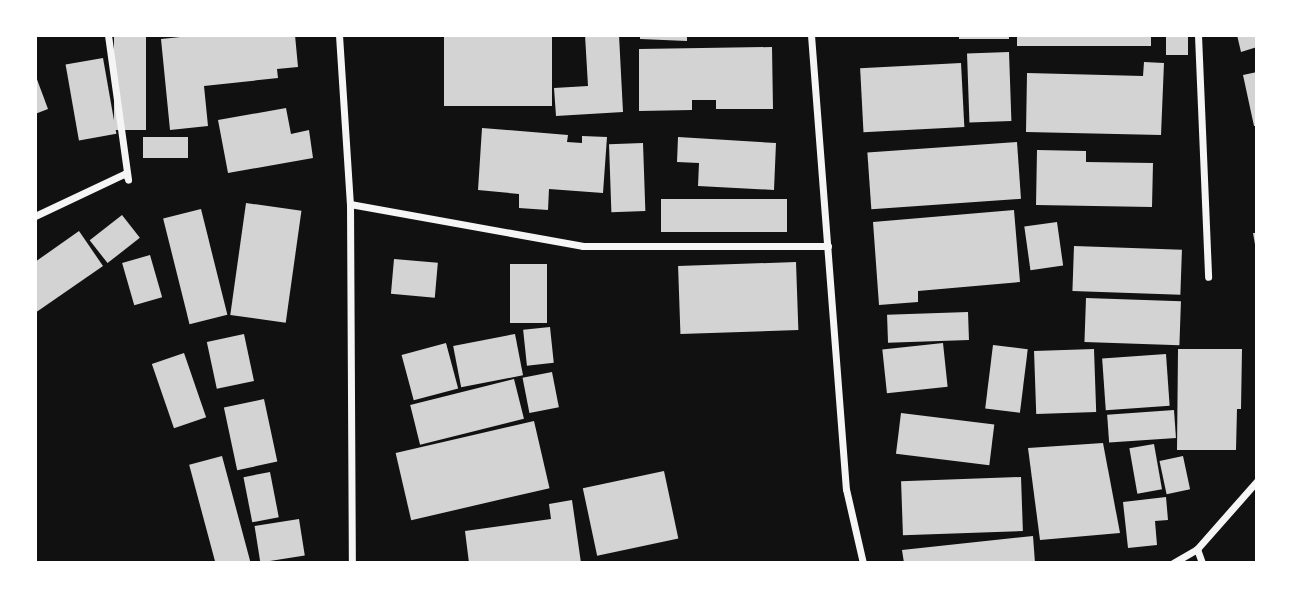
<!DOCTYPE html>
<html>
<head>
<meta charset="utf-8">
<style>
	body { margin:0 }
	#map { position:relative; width:1292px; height:598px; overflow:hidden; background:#111; font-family:"Fira Sans",sans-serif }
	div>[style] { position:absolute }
	.building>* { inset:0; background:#d3d3d3; transform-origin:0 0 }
	.minor>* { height:7px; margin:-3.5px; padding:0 3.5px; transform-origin:3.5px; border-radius:3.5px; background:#f5f5f5 }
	span { translate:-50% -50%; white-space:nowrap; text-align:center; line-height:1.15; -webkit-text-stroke:5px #fff; paint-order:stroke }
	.frame { position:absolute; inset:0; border:37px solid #fff; pointer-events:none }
</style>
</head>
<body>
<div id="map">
	<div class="building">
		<div style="left:114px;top:35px;width:32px;height:95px"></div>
		<div style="clip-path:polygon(200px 35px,295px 35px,298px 67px,277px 69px,278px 78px,204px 86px,208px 126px,170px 130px,161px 39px)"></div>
		<div style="left:444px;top:35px;width:108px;height:71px"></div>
		<div style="clip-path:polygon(585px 35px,619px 35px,623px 112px,556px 116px,554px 88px,588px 86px)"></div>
		<div style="clip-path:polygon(640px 35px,687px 35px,687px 41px,640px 39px)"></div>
		<div style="left:959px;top:35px;width:50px;height:4px"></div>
		<div style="left:1017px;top:35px;width:134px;height:11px"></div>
		<div style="left:1166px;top:35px;width:22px;height:20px"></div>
		<div style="clip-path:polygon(1237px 35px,1257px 35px,1257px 47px,1241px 52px)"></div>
		<div style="clip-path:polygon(772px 47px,773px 109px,716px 109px,716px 100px,692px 100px,692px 110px,639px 111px,639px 49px)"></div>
		<div style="left:1009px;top:52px;width:69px;height:42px;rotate:88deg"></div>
		<div style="left:103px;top:58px;width:77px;height:38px;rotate:80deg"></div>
		<div style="clip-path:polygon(1144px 62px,1164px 63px,1161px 135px,1026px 132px,1027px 73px,1143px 76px)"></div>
		<div style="left:961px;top:63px;width:64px;height:101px;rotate:87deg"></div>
		<div style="clip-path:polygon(1257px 72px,1257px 126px,1254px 126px,1243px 75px)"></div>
		<div style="clip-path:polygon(35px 74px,48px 109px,35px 114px)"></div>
		<div style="clip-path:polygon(286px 108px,291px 134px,309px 130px,313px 158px,228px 173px,218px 120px)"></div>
		<div style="clip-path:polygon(482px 128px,568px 135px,567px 142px,582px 143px,582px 136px,607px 137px,603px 193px,549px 189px,548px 210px,519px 208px,519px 194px,478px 190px)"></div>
		<div style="left:143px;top:137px;width:45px;height:21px"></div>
		<div style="clip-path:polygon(678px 137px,776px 143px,774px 190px,698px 186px,699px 163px,677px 162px)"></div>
		<div style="left:1017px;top:142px;width:57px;height:150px;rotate:86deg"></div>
		<div style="left:643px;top:143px;width:68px;height:34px;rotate:88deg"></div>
		<div style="clip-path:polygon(1037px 150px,1086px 151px,1086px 162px,1153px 163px,1152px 207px,1036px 205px)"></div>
		<div style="left:787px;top:199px;width:33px;height:126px;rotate:90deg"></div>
		<div style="left:246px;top:203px;width:56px;height:113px;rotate:8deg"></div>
		<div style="left:201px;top:209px;width:109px;height:39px;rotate:76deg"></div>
		<div style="clip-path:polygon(1014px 210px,1020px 282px,918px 291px,918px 302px,879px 305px,873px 222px)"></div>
		<div style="left:122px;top:215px;width:29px;height:41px;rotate:52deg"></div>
		<div style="left:1057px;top:222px;width:44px;height:33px;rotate:82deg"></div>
		<div style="clip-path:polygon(79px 231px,103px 266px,35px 313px,35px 262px)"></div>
		<div style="clip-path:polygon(1253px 233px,1257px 233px,1257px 250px,1256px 250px)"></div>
		<div style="left:1074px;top:246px;width:108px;height:45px;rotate:2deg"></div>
		<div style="left:150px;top:255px;width:44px;height:29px;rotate:74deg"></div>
		<div style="left:394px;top:259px;width:44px;height:35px;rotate:5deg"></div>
		<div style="left:796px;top:262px;width:68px;height:118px;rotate:88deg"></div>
		<div style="left:510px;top:264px;width:37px;height:59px"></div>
		<div style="left:1086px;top:298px;width:95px;height:44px;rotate:2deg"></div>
		<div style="left:968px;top:312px;width:28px;height:81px;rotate:88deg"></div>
		<div style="left:550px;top:327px;width:36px;height:27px;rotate:84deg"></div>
		<div style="left:244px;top:334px;width:48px;height:38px;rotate:78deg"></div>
		<div style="left:515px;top:334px;width:42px;height:63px;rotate:79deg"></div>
		<div style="left:446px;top:343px;width:47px;height:46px;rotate:75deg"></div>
		<div style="left:943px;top:343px;width:44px;height:61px;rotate:84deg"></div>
		<div style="left:993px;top:345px;width:35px;height:64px;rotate:7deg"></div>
		<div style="left:1094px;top:349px;width:63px;height:60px;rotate:88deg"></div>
		<div style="clip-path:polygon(1178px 349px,1242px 349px,1241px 409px,1237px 409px,1236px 450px,1177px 450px)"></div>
		<div style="left:184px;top:353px;width:68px;height:34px;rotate:71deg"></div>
		<div style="left:1166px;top:354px;width:52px;height:64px;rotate:86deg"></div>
		<div style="left:552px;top:372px;width:36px;height:30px;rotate:79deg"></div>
		<div style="left:514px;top:379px;width:41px;height:107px;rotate:76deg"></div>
		<div style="left:264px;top:399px;width:64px;height:41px;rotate:78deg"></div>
		<div style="left:1174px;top:410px;width:28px;height:67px;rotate:86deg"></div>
		<div style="left:901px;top:413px;width:94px;height:41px;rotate:7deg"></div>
		<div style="left:534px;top:421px;width:69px;height:142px;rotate:77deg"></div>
		<div style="clip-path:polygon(1103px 443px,1120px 533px,1040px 540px,1028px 448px)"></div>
		<div style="left:1154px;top:444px;width:46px;height:25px;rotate:80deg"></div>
		<div style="left:222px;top:456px;width:111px;height:34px;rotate:75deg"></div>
		<div style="left:1183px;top:456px;width:34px;height:24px;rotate:78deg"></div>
		<div style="left:664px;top:471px;width:69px;height:83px;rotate:78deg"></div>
		<div style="left:270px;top:472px;width:46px;height:27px;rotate:79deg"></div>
		<div style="left:1021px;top:477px;width:54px;height:120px;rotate:88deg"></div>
		<div style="clip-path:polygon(1166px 497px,1168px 520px,1155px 521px,1157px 545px,1128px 548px,1123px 502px)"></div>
		<div style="clip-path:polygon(572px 500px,581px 563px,469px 563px,465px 531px,551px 519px,549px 504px)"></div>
		<div style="left:299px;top:519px;width:37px;height:45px;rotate:81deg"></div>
		<div style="clip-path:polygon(1033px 536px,1035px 563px,904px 563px,902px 550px)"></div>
	</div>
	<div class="minor">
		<div style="left:108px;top:35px;width:146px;rotate:82.1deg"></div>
		<div style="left:339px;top:35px;width:169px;rotate:86.3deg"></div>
		<div style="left:350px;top:204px;width:359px;rotate:89.7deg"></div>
		<div style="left:811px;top:35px;width:455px;rotate:85.6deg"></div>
		<div style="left:846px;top:489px;width:76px;rotate:77.1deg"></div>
		<div style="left:1198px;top:35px;width:242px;rotate:87.6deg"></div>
		<div style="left:350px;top:204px;width:237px;rotate:10.2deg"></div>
		<div style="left:583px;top:246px;width:245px"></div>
		<div style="left:35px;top:216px;width:101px;rotate:-25.3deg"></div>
		<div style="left:126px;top:173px;width:4px;rotate:76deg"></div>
		<div style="left:1197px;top:549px;width:15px;rotate:70deg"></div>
		<div style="left:1173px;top:563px;width:28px;rotate:-30deg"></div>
		<div style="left:1197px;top:549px;width:91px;rotate:-48.6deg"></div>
	</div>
	<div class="frame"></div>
</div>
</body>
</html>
